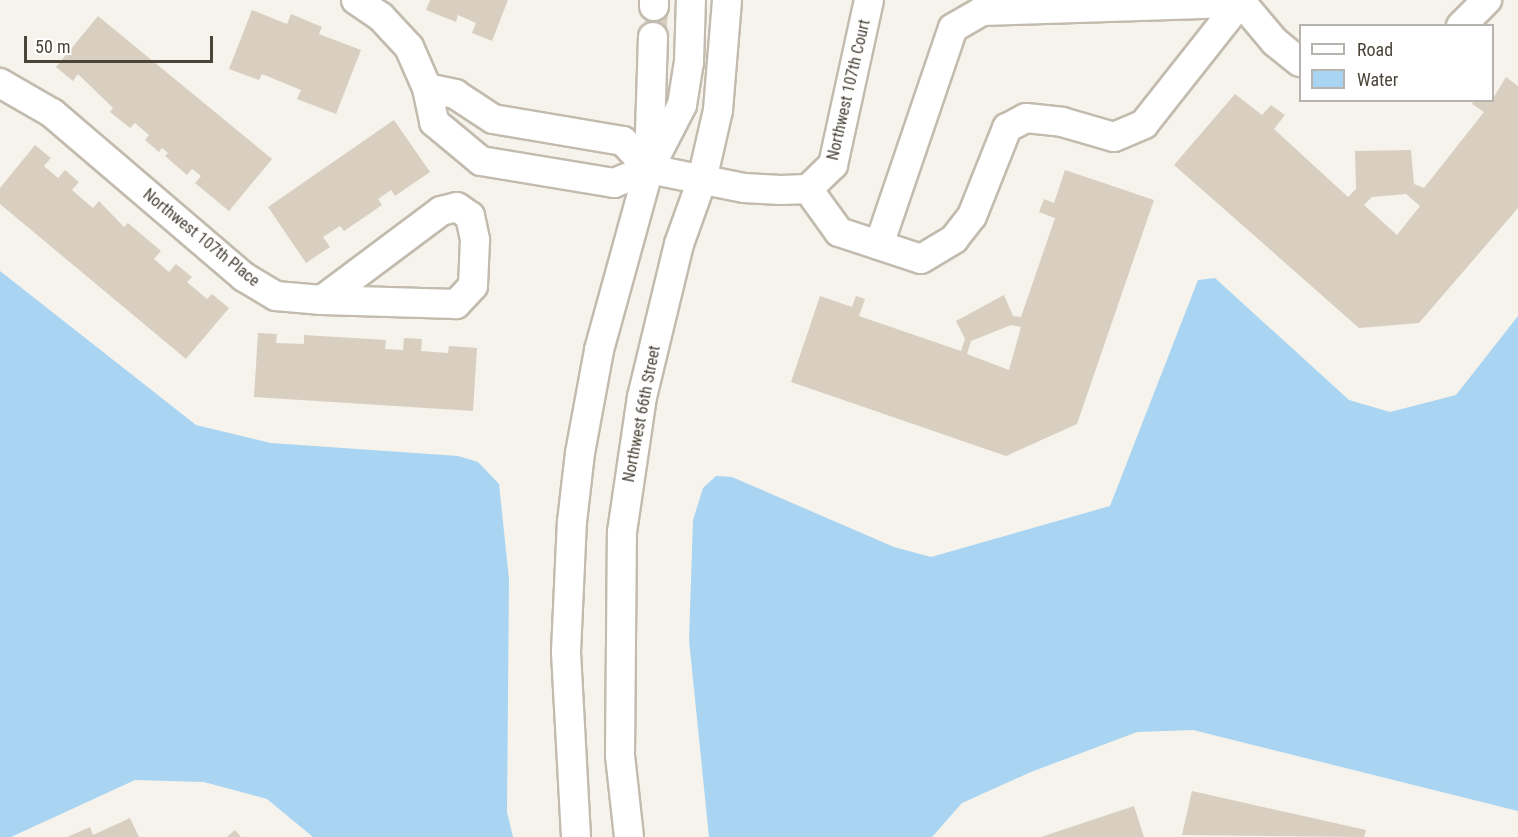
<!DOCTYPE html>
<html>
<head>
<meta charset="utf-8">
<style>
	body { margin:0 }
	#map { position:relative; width:1518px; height:837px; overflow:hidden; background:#f6f3ec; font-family:"Roboto Condensed",sans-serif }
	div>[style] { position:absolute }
	.water>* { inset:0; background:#a9d4f2 }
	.building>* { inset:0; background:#d8cfc1; transform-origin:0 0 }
	.roads { filter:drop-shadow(2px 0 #c2bbae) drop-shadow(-2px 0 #c2bbae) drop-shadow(0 2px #c2bbae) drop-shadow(0 -2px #c2bbae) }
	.minor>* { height:28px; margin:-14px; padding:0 14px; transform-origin:14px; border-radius:14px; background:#fff }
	span { translate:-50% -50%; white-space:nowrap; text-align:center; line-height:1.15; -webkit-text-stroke:4.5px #fff; paint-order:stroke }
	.street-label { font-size:16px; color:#4b4439 }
	.legend { position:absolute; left:1299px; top:24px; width:195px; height:78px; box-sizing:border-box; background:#fff; border:2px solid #b7b4b0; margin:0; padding:8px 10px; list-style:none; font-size:18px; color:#4b4439 }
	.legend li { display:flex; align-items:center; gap:12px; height:30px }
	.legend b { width:30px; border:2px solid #b7b4b0 }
	.scale { position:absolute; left:24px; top:36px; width:189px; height:27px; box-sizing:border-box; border:3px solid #4b4439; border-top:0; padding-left:8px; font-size:18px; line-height:21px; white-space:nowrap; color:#4b4439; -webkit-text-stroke:4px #fff; paint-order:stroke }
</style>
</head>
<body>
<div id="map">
	<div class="water">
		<div style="clip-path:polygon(0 271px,196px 425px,271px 443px,458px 456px,478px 462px,499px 484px,509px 579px,507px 812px,513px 837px,313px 837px,267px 799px,204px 782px,135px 780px,11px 837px,0 837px)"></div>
		<div style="clip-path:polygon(1215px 278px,1349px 400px,1390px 412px,1456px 395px,1518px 316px,1518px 811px,1193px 730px,1137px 732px,1031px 772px,962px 803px,932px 837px,709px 837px,689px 640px,693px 520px,703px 488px,716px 476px,732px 477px,894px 547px,931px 557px,1110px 506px,1198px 280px)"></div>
	</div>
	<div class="building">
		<div style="clip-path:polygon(430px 0,508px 0,492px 41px,472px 33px,476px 23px,458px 15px,456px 22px,426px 10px)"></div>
		<div style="left:646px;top:6px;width:22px;height:31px;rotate:3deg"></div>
		<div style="clip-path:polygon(252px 10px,287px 24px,291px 14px,322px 27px,319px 34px,361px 50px,336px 114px,297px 99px,301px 90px,262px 74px,259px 80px,229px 69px)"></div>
		<div style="clip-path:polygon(98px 16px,272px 159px,229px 211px,195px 183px,201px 176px,192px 169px,187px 175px,165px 156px,168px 153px,162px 148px,159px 152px,145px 140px,149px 135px,135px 123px,130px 128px,110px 112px,113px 108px,78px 74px,73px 81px,56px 67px)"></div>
		<div style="clip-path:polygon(evenodd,1506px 77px,1518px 86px,1518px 208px,1419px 323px,1359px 328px,1174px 165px,1235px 94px,1262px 115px,1271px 105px,1285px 115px,1274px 129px,1348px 197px,1356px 189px,1355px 151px,1411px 150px,1414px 184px,1424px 188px,1484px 112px,1472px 104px,1474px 100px,1492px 100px,1506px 77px,1406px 194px,1420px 206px,1397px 235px,1364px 205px,1372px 197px,1406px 194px)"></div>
		<div style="clip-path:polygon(394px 120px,430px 172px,395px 196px,391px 190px,378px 199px,382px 205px,344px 231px,340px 226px,323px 237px,330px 247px,306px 263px,268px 207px)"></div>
		<div style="clip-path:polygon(35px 145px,51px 158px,44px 166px,58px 178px,65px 170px,79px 182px,72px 190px,93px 208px,99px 201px,124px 227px,128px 223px,161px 251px,154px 259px,169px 272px,176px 264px,192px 277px,187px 282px,207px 299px,212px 294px,229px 308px,186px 359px,0 204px,0 188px)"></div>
		<div style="clip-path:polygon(evenodd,1065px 170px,1154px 200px,1077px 424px,1006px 456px,791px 382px,820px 296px,852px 307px,856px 296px,865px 299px,859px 316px,961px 351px,965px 339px,956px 321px,1004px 295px,1013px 316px,1021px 317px,1055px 218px,1039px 212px,1044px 199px,1054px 203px,1065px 170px,1011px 325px,1021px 327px,1009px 370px,967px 354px,971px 341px,1011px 325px)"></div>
		<div style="clip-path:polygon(258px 333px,277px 334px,276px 343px,304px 344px,304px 335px,386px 340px,385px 349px,403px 350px,404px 338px,422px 339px,421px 351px,448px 353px,449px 346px,477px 348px,473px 411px,254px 397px)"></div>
		<div style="clip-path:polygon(1192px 791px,1366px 830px,1364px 837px,1182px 835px)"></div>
		<div style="clip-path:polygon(1134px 806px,1144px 837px,1041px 837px)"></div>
		<div style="clip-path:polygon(130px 818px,139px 837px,67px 837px,90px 827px,93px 835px)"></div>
		<div style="clip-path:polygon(235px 830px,241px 837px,227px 837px)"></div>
	</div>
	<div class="roads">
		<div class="minor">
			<div style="left:356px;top:0;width:30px;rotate:34deg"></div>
			<div style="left:381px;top:17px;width:41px;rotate:47deg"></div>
			<div style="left:409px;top:47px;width:45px;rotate:66.3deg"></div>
			<div style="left:427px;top:88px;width:35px;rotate:78deg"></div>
			<div style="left:434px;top:122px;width:61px;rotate:39.7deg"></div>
			<div style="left:481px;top:161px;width:135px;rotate:9.4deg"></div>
			<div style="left:614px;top:183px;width:38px;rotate:-22deg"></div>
			<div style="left:649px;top:169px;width:97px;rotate:11.3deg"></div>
			<div style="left:744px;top:188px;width:37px;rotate:3deg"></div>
			<div style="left:781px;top:190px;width:27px;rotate:-2deg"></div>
			<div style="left:808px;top:189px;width:35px;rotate:-44deg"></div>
			<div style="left:833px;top:165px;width:169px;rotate:-77.7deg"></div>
			<div style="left:654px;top:6px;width:6px;rotate:-90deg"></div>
			<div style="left:1461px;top:26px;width:37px;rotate:-45deg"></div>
			<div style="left:0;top:83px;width:60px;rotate:30deg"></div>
			<div style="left:52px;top:113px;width:253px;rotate:40.5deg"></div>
			<div style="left:244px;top:277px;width:37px;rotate:31deg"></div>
			<div style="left:276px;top:296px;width:46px;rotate:5deg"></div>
			<div style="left:322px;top:300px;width:149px;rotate:-36.8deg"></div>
			<div style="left:441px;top:211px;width:16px;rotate:-14deg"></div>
			<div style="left:457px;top:207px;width:16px;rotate:35deg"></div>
			<div style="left:470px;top:216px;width:25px;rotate:78deg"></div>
			<div style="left:475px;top:240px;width:46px;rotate:92.5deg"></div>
			<div style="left:473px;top:286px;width:25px;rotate:133deg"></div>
			<div style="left:456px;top:304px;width:134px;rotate:-178.3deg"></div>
			<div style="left:427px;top:88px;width:29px;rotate:12deg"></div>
			<div style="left:455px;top:94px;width:45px;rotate:33.3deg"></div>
			<div style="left:493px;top:119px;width:132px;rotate:9.6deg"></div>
			<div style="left:623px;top:141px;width:38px;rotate:47deg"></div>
			<div style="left:649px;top:164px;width:127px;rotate:-88.2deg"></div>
			<div style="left:808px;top:189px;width:53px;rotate:54.2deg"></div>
			<div style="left:839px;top:232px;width:86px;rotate:18.2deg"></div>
			<div style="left:921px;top:259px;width:39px;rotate:-31deg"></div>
			<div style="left:954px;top:239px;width:29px;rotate:-52deg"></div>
			<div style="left:972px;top:216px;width:95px;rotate:-68.3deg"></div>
			<div style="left:1007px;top:128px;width:21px;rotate:-28deg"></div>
			<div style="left:1026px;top:118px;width:36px;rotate:6deg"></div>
			<div style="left:1062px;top:122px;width:54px;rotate:16.1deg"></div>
			<div style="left:1114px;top:137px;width:33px;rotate:-23deg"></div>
			<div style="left:1144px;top:124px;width:158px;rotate:-51.7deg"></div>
			<div style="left:879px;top:245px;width:229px;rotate:-71.2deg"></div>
			<div style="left:953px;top:28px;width:34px;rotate:-30deg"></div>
			<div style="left:982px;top:11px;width:260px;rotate:-1.8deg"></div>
			<div style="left:1242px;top:3px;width:51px;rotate:49.8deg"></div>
			<div style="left:1275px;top:42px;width:32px;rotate:39deg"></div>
			<div style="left:576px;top:837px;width:185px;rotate:-93.1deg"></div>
			<div style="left:566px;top:652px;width:130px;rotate:-87.4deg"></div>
			<div style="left:572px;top:522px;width:69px;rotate:-83.4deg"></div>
			<div style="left:580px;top:453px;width:105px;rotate:-79.5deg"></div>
			<div style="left:599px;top:350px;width:188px;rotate:-74.6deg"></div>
			<div style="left:649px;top:169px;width:72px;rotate:-62.7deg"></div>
			<div style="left:682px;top:105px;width:44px;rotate:-80.8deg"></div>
			<div style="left:689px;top:62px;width:62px;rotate:-88.2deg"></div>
			<div style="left:629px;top:837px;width:82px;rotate:-96.3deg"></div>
			<div style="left:620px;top:755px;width:223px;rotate:-89.5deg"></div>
			<div style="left:622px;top:532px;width:136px;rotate:-81.6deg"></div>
			<div style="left:642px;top:397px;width:157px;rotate:-76.4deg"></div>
			<div style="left:679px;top:244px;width:68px;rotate:-70.2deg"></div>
			<div style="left:702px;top:180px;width:72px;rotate:-77.1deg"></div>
			<div style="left:718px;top:110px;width:110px;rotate:-85.3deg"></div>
		</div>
	</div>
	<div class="street-label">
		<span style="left:849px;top:90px;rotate:-77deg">Northwest 107th Court</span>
		<span style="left:201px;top:238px;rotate:39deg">Northwest 107th Place</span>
		<span style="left:642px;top:414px;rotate:-79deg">Northwest 66th Street</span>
	</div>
	<ul class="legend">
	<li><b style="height:8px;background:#fff"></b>Road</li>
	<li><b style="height:16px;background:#a9d4f2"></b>Water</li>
	</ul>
	<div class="scale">50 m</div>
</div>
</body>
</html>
